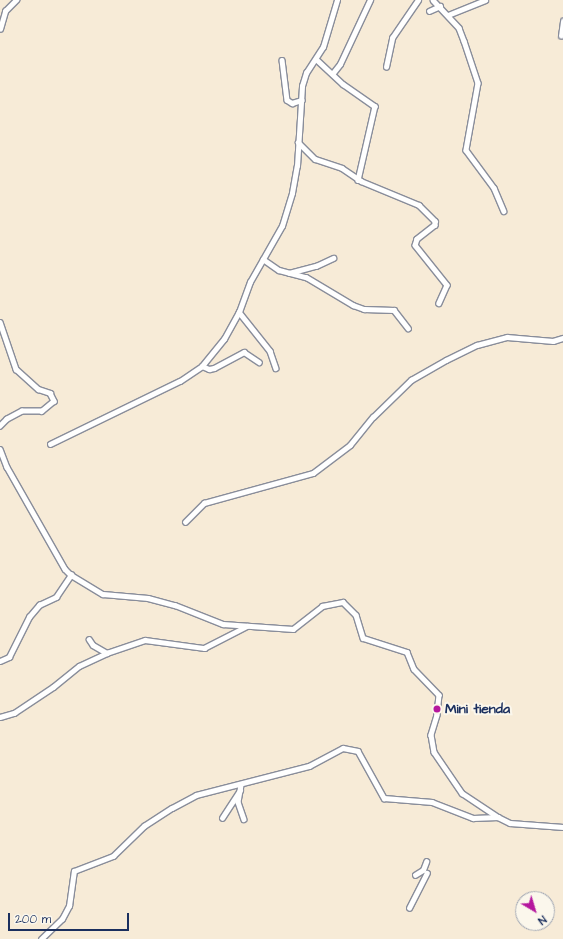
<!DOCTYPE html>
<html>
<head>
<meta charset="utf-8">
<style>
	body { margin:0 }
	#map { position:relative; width:563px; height:939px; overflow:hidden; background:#f7ebd7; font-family:"Architects Daughter",sans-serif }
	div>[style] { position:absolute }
	.roads { filter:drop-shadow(1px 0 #898d9a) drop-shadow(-1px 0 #898d9a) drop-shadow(0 1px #898d9a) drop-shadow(0 -1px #898d9a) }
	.minor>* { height:4.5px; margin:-2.25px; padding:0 2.25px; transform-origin:2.25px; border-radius:2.25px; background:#fff }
	.dots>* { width:11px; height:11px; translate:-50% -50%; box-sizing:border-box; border:2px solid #fbf7ec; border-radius:50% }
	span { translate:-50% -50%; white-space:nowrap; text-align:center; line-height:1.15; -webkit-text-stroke:4px #fbf7ec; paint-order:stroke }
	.poi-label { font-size:14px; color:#1b2f5e; font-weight:700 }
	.left { translate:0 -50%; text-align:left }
	.north { position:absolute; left:515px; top:891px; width:40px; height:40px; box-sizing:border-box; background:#fbf7ec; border:1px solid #a1a7b3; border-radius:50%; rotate:142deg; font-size:11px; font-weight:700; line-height:16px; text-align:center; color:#1b2f5e }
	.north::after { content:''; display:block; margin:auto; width:14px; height:18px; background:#b5179e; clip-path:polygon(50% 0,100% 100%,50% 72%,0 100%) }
	.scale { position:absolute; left:8px; top:913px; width:121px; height:18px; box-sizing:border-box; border:2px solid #1b2f5e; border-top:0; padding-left:5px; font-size:12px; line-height:14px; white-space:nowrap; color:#1b2f5e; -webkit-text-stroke:3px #fbf7ec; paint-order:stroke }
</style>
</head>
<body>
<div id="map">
	<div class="roads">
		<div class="minor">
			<div style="left:433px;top:0;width:38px;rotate:47deg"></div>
			<div style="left:459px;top:28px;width:14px;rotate:69deg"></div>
			<div style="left:464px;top:41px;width:44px;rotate:71.6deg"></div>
			<div style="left:478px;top:83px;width:68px;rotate:100.2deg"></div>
			<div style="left:466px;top:150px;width:47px;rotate:53.6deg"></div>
			<div style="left:494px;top:188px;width:25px;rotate:67deg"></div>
			<div style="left:429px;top:11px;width:12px;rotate:-24deg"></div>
			<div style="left:448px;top:15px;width:40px;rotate:-22deg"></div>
			<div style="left:0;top:29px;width:19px;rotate:-74deg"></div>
			<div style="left:5px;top:11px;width:16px;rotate:-45deg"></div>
			<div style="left:561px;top:36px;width:15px;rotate:-82deg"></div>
			<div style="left:316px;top:59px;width:37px;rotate:43deg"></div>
			<div style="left:343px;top:84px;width:39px;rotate:35deg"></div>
			<div style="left:375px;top:106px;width:76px;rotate:102.9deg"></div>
			<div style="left:282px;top:60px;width:40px;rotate:82.9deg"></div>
			<div style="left:287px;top:100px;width:6px;rotate:31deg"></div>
			<div style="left:292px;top:103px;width:10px;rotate:-17deg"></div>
			<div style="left:386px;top:67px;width:30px;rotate:-78deg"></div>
			<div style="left:392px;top:38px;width:46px;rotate:-55.6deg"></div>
			<div style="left:333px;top:73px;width:11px;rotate:-52deg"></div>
			<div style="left:340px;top:64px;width:71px;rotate:-64.9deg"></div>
			<div style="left:298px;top:142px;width:24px;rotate:45deg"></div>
			<div style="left:315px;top:159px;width:28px;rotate:18deg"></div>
			<div style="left:342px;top:168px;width:23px;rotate:34deg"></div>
			<div style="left:361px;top:181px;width:63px;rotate:22.5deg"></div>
			<div style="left:419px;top:205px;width:23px;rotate:45deg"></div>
			<div style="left:435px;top:221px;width:4px;rotate:90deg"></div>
			<div style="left:435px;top:225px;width:23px;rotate:142deg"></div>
			<div style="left:417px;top:239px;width:6px;rotate:108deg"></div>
			<div style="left:415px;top:245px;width:51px;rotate:51.3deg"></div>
			<div style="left:447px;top:285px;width:20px;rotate:114deg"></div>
			<div style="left:263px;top:259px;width:19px;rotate:35deg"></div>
			<div style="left:279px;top:270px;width:28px;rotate:15deg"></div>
			<div style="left:306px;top:277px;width:55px;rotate:30.8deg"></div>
			<div style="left:353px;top:305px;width:12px;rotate:20deg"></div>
			<div style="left:364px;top:309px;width:30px;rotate:2deg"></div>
			<div style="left:394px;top:310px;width:23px;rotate:52deg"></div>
			<div style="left:289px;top:273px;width:28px;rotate:-15deg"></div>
			<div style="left:316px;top:266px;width:19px;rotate:-25deg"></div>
			<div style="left:239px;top:312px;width:50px;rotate:51.5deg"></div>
			<div style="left:270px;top:351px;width:18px;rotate:71deg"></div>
			<div style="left:0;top:322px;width:50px;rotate:71.2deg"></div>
			<div style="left:16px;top:369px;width:30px;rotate:42deg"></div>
			<div style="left:38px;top:389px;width:13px;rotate:18deg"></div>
			<div style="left:50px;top:393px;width:9px;rotate:63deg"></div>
			<div style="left:54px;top:401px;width:16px;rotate:140deg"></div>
			<div style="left:42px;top:411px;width:20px;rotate:180deg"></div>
			<div style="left:22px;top:411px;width:17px;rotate:152deg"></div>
			<div style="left:7px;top:419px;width:10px;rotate:135deg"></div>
			<div style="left:202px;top:366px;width:8px;rotate:23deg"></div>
			<div style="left:209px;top:369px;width:5px;rotate:-11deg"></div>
			<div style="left:214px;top:368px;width:34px;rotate:-28deg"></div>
			<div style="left:244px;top:352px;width:18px;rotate:34deg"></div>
			<div style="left:50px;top:444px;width:144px;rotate:-25.9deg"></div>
			<div style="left:180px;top:381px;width:27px;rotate:-34deg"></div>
			<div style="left:202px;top:366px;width:35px;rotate:-51deg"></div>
			<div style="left:224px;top:339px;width:31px;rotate:-61deg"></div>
			<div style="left:239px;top:312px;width:32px;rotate:-70deg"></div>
			<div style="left:250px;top:282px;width:64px;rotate:-60.3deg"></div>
			<div style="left:282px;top:226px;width:34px;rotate:-73deg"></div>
			<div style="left:292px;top:193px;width:27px;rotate:-80deg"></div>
			<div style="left:297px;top:166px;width:80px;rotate:-86.4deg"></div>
			<div style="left:302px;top:86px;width:14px;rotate:-73deg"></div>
			<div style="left:306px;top:73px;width:31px;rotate:-57deg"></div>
			<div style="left:323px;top:47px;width:49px;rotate:-73.4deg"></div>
			<div style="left:0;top:449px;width:19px;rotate:69deg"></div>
			<div style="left:7px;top:467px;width:117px;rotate:60.4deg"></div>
			<div style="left:65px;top:569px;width:8px;rotate:45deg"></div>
			<div style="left:71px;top:575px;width:37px;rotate:31deg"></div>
			<div style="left:103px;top:594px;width:45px;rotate:5.1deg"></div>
			<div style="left:148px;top:598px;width:28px;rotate:15deg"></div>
			<div style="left:175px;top:605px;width:52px;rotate:21.6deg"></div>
			<div style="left:223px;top:624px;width:70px;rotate:4.1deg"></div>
			<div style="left:293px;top:629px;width:37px;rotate:-38deg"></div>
			<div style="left:322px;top:606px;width:21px;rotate:-11deg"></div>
			<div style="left:343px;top:602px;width:18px;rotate:45deg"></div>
			<div style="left:356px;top:615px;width:24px;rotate:73deg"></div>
			<div style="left:363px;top:638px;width:46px;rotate:17.7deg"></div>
			<div style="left:407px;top:652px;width:18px;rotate:68deg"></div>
			<div style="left:414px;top:669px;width:36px;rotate:46deg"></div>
			<div style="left:439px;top:695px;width:20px;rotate:96deg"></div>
			<div style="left:437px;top:715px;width:21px;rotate:107deg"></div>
			<div style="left:431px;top:735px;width:17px;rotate:80deg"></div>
			<div style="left:434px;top:752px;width:50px;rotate:55.7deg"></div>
			<div style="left:462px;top:793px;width:43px;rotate:33.7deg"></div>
			<div style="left:498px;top:817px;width:13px;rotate:27deg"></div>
			<div style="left:510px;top:823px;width:53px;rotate:4.3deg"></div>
			<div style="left:185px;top:522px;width:27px;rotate:-45deg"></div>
			<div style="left:204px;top:503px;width:113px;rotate:-15.4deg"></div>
			<div style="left:313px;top:473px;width:46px;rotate:-37.1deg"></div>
			<div style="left:350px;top:445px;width:36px;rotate:-51deg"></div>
			<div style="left:373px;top:417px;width:53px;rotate:-44.2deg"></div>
			<div style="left:411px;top:380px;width:40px;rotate:-29.7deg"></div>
			<div style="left:446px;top:360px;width:34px;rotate:-26deg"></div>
			<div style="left:477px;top:345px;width:31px;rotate:-15deg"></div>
			<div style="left:507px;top:337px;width:46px;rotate:5deg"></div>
			<div style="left:553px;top:341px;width:10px;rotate:-17deg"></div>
			<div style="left:89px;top:639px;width:7px;rotate:56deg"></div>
			<div style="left:93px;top:645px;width:16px;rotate:30deg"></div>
			<div style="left:0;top:661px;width:10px;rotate:-24deg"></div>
			<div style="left:9px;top:657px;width:45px;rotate:-63.4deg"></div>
			<div style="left:29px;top:617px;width:16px;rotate:-50deg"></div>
			<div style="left:39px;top:605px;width:19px;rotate:-25deg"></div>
			<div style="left:56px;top:597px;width:27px;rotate:-56deg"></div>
			<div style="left:0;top:717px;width:15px;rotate:-16deg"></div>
			<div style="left:14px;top:713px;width:47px;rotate:-33.7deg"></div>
			<div style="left:53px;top:687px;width:33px;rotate:-39deg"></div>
			<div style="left:79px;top:666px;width:31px;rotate:-25deg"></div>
			<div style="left:107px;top:653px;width:40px;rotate:-18.9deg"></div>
			<div style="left:145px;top:640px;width:60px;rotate:7.7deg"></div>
			<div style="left:204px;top:648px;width:48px;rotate:-27.1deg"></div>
			<div style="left:241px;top:785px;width:17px;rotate:100deg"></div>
			<div style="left:238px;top:802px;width:18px;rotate:71deg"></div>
			<div style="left:222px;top:818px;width:33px;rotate:-57deg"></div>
			<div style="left:415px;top:875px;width:9px;rotate:-32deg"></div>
			<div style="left:423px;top:870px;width:9px;rotate:-69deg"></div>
			<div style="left:409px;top:908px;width:39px;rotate:-63deg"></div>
			<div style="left:41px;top:939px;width:29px;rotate:-44deg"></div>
			<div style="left:62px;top:919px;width:15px;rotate:-62deg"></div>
			<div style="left:69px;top:906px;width:35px;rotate:-82deg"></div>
			<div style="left:74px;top:871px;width:42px;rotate:-21deg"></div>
			<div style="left:113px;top:856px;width:43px;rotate:-44.1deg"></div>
			<div style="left:144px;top:826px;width:33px;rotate:-33deg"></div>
			<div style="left:172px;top:808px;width:27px;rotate:-28deg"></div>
			<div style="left:196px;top:795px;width:117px;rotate:-14.4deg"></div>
			<div style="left:309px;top:766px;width:38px;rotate:-28deg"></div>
			<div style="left:343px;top:748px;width:15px;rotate:11deg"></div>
			<div style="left:358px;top:751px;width:54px;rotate:61deg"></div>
			<div style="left:384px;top:798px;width:48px;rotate:4.8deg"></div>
			<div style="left:432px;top:802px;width:44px;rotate:21.3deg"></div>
			<div style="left:473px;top:818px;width:25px;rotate:-2deg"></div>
		</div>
	</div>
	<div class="dots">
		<div style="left:437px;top:709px;background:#b5179e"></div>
	</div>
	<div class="poi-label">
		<span class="left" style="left:445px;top:709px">Mini tienda</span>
	</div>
	<div class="north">N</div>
	<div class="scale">200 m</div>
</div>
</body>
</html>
